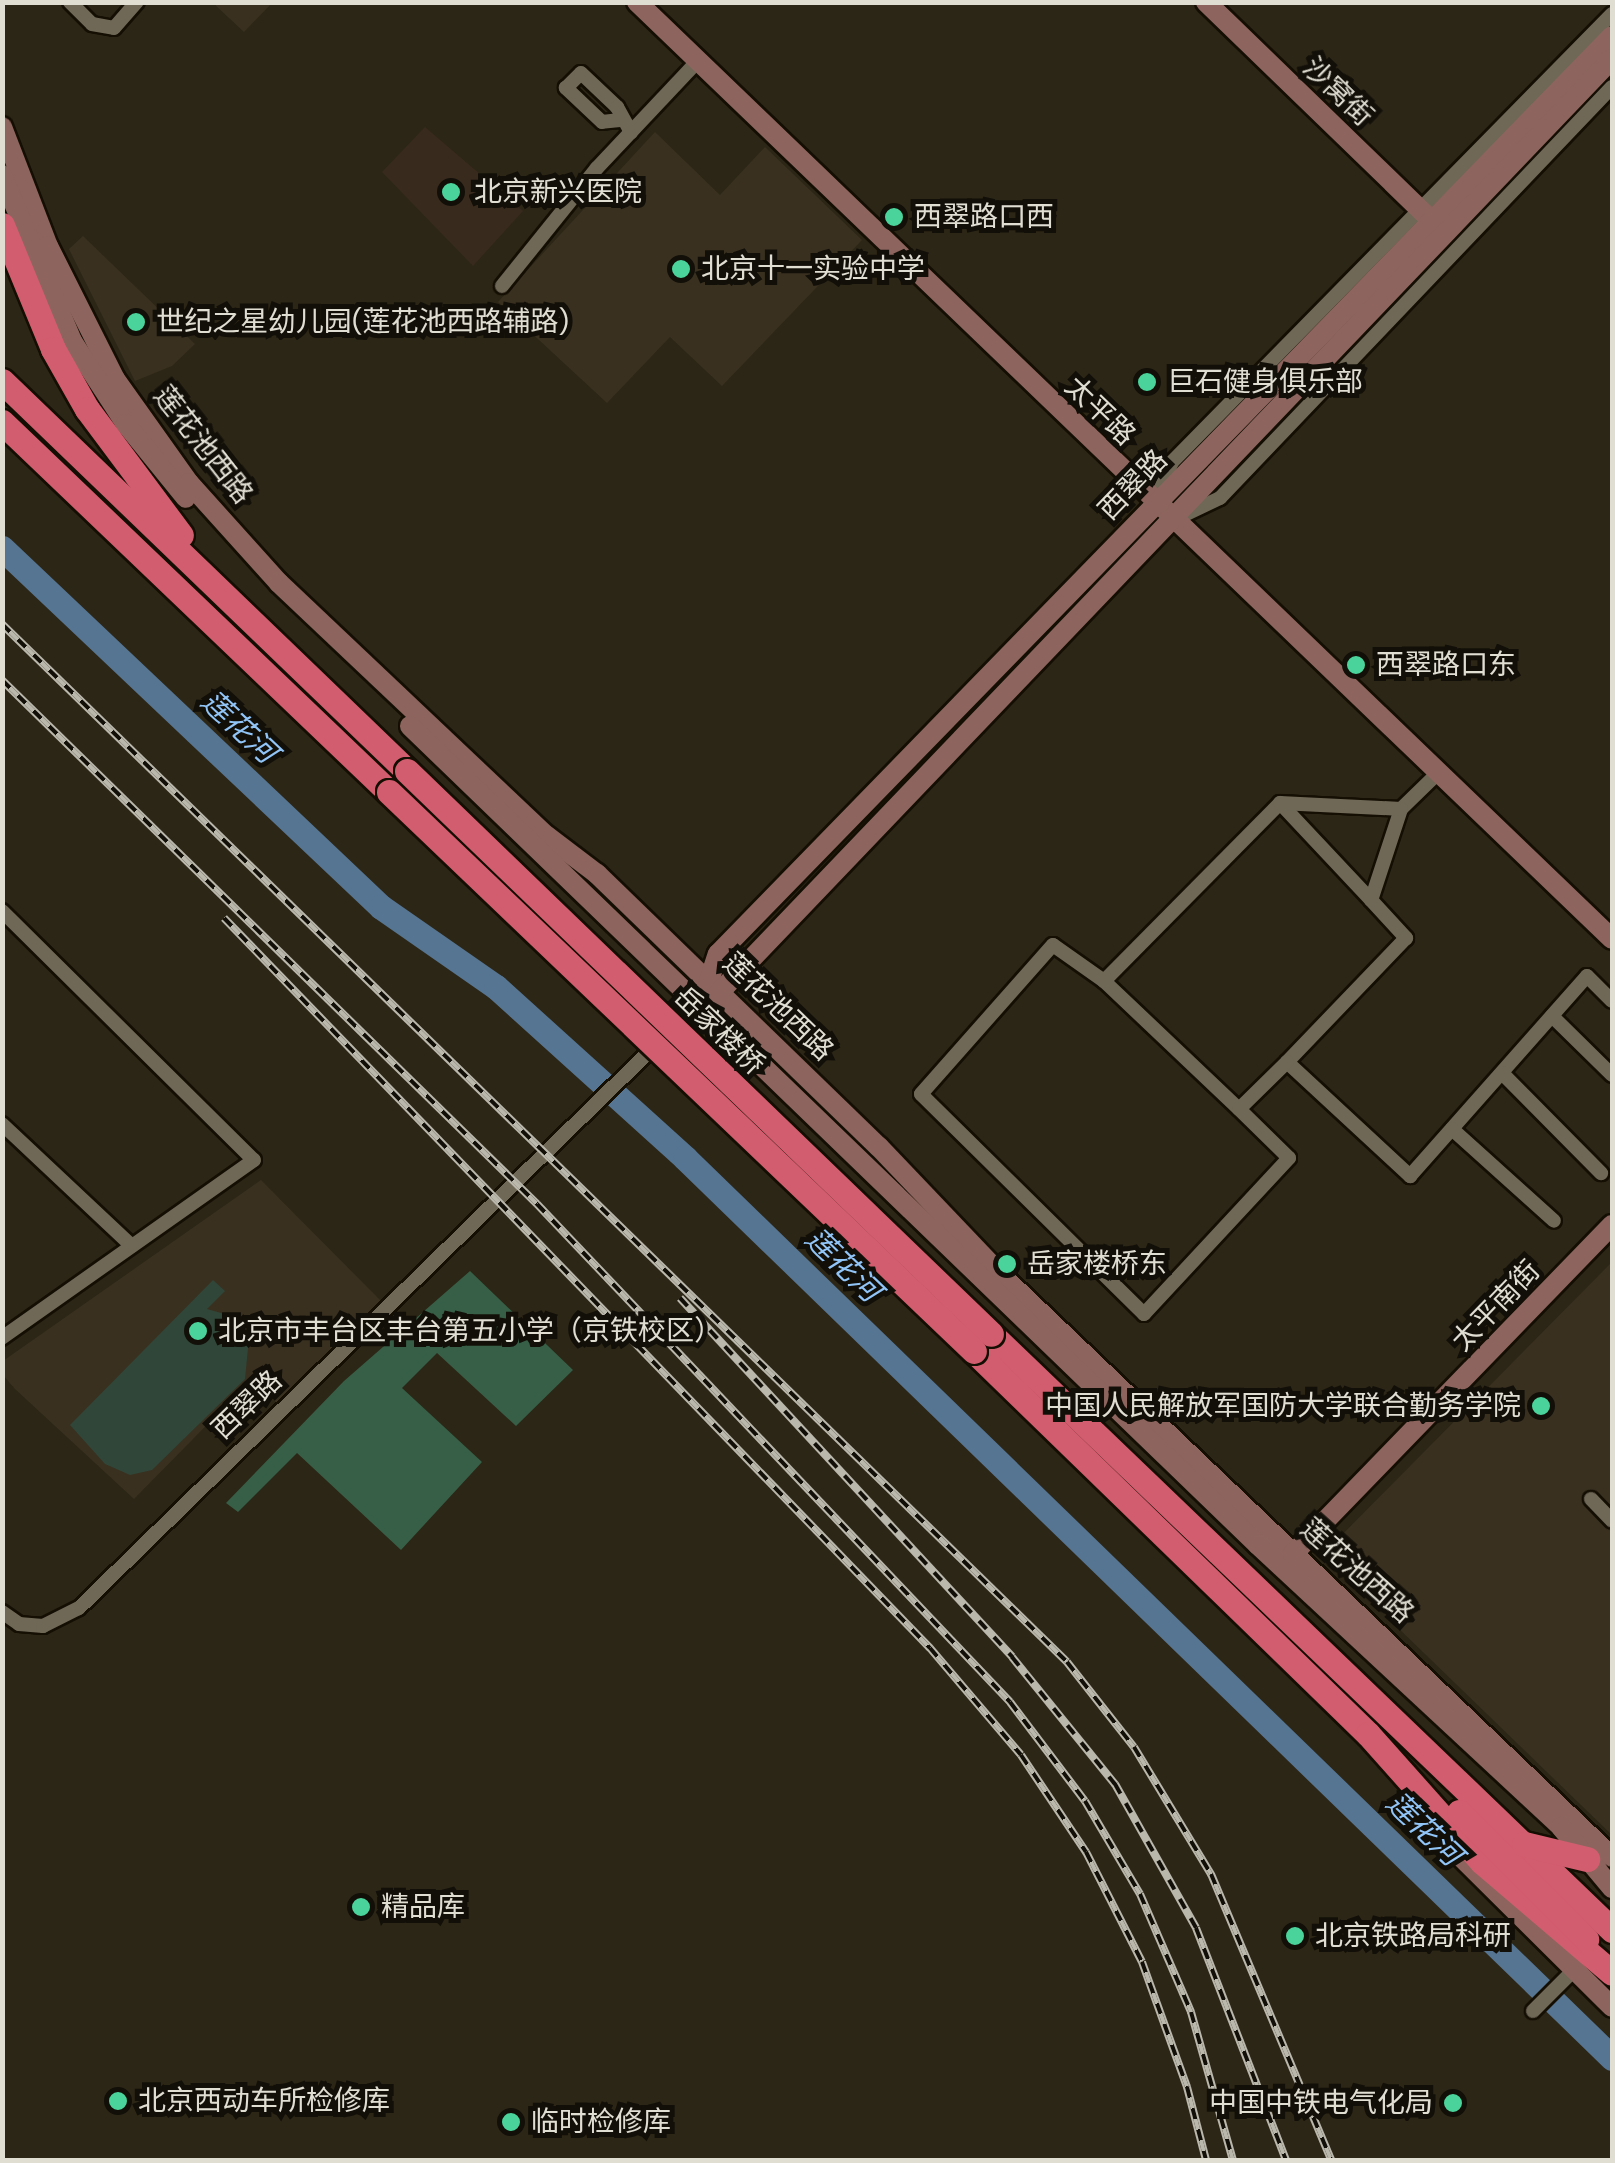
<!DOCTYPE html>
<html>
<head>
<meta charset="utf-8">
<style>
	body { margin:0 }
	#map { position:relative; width:1615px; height:2163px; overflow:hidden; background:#2c2616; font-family:"DM Sans","Noto Sans SC",sans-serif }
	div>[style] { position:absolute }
	.education>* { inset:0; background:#393020 }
	.medical>* { inset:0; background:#392a1e }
	.green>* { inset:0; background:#304638 }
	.forest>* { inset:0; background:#375e46 }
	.river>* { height:25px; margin:-12.5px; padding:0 12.5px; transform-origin:12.5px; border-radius:12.5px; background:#567593 }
	.roads { filter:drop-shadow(2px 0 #140e03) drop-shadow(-2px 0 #140e03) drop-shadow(0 2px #140e03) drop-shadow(0 -2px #140e03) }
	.street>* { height:14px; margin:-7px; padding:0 7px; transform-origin:7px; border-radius:7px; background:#6f6857 }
	.secondary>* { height:20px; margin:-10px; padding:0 10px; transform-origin:10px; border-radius:10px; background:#8d655e }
	.highway>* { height:25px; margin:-12.5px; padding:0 12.5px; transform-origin:12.5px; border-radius:12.5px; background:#d25d6e }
	.rail>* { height:8px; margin-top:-4px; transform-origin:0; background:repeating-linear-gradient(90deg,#120f08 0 11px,#bab7ac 0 22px); box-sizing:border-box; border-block:2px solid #bab7ac }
	.bridges { filter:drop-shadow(2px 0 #140e03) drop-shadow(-2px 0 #140e03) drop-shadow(0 2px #140e03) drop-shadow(0 -2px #140e03) }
	.highway-bridge>* { height:25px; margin:-12.5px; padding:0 12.5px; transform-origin:12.5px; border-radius:12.5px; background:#d25d6e }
	.dots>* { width:28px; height:28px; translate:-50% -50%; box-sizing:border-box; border:5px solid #120f08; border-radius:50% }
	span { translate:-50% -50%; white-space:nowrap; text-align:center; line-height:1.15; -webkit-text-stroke:10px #120f08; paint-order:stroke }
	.street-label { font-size:28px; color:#e0ddd3 }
	.poi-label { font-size:28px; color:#e0ddd3 }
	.left { translate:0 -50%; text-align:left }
	.right { translate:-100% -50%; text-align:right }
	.water-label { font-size:30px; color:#91c4f7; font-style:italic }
	.frame { position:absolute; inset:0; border:5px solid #e0ddd3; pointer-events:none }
</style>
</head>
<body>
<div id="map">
	<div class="education">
		<div style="clip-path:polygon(213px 3px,272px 3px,244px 32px)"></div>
		<div style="clip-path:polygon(655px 132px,720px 195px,765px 147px,862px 240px,722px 386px,670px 337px,607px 403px,498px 302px)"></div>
		<div style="clip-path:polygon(83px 236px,195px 344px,172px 366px,135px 381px,69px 249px)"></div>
		<div style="clip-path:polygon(261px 1180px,381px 1301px,277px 1403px,252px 1379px,134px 1499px,15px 1389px,3px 1375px,3px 1361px)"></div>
		<div style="clip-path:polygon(1612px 1262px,1612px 1835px,1330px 1562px,1326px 1551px)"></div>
	</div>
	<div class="medical">
		<div style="clip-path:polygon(425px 127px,523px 211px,473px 266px,382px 172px)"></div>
	</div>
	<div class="green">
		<div style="clip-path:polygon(213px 1280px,225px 1291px,207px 1309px,235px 1317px,249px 1338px,245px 1379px,152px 1470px,130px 1475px,105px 1464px,70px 1425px)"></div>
	</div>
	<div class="forest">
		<div style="clip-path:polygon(470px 1271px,573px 1370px,516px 1426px,437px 1353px,402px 1388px,482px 1462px,401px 1550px,297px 1453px,238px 1512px,226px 1503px,344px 1381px)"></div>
	</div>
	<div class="river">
		<div style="left:2px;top:548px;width:522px;rotate:43.45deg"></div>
		<div style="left:381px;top:907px;width:140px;rotate:34.8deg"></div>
		<div style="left:496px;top:987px;width:255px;rotate:42.1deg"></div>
		<div style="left:685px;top:1158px;width:1292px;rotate:44.15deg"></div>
	</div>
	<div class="roads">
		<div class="street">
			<div style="left:70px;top:2px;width:31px;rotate:45deg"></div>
			<div style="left:92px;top:24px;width:22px;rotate:10deg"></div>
			<div style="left:114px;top:28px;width:35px;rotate:-49deg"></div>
			<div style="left:620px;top:120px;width:18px;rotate:174deg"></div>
			<div style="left:602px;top:122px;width:50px;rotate:-136.6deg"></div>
			<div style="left:566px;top:88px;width:21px;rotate:-45deg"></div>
			<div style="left:581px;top:73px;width:50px;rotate:43.4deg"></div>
			<div style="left:617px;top:107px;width:29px;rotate:61deg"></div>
			<div style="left:502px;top:286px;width:151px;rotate:-51.2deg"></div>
			<div style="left:597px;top:168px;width:147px;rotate:-46.7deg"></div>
			<div style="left:1156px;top:500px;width:41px;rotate:-67.2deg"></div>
			<div style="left:1172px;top:462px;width:628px;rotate:-45.52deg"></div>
			<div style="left:1178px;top:518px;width:47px;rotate:-25.5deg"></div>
			<div style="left:1220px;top:498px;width:568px;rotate:-46.36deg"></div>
			<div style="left:1438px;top:773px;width:52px;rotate:135.8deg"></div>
			<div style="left:1401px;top:809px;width:96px;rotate:108.2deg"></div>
			<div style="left:1371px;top:900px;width:52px;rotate:47.4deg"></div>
			<div style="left:1406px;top:938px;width:172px;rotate:133.8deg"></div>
			<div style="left:1287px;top:1062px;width:168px;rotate:42.8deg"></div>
			<div style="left:1410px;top:1176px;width:267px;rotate:-48.5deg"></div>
			<div style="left:1587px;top:976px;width:35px;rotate:45deg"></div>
			<div style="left:1280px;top:803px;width:133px;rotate:46.8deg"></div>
			<div style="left:2px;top:911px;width:354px;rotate:44.7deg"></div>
			<div style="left:254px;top:1160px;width:309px;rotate:144.8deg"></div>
			<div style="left:1104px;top:981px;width:186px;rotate:43.5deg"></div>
			<div style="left:1552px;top:1016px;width:84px;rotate:44.5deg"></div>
			<div style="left:1287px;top:1062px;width:67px;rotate:135.6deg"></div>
			<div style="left:1239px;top:1109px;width:70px;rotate:44.4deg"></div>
			<div style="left:1289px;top:1158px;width:213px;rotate:132.9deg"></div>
			<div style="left:1144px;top:1314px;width:313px;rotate:-135.4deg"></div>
			<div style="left:921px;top:1094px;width:199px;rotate:-48.5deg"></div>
			<div style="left:1053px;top:945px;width:62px;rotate:35.2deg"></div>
			<div style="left:1104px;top:981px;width:250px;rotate:-45.3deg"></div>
			<div style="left:1280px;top:803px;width:121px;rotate:2.8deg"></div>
			<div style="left:1502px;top:1073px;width:141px;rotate:45.3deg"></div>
			<div style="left:2px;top:1124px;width:178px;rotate:43.2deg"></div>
			<div style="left:1452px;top:1129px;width:137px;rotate:42deg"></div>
			<div style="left:1591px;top:1499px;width:30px;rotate:46deg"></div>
			<div style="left:2px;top:1612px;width:21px;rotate:35deg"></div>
			<div style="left:19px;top:1624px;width:24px;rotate:5deg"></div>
			<div style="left:43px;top:1626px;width:40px;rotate:-26.6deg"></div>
			<div style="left:79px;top:1608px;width:865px;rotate:-44.3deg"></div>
			<div style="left:1533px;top:2011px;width:58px;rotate:-45deg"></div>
		</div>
		<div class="secondary">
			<div style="left:637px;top:2px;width:1352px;rotate:43.86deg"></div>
			<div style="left:1206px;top:2px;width:315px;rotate:44.1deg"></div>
			<div style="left:2px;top:127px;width:128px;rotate:68.9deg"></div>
			<div style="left:48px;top:246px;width:149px;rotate:63.3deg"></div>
			<div style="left:115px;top:379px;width:128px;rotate:54.6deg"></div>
			<div style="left:189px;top:483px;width:135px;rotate:48deg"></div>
			<div style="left:279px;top:583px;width:369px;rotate:43.4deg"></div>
			<div style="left:547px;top:836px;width:63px;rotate:37.2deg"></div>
			<div style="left:597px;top:874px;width:392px;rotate:44.1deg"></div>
			<div style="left:879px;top:1147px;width:175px;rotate:46.4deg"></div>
			<div style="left:1000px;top:1274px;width:845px;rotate:43.61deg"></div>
			<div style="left:2px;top:175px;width:180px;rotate:67.1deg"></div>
			<div style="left:72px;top:341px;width:99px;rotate:57deg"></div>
			<div style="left:126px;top:424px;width:95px;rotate:51deg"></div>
			<div style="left:410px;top:726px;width:1179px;rotate:44deg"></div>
			<div style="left:1258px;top:1545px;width:414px;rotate:42.9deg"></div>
			<div style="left:1561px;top:1827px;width:80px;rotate:50.1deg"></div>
			<div style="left:706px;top:990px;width:38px;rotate:-72deg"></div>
			<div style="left:718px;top:954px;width:1281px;rotate:-45.76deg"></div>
			<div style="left:714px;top:998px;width:1299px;rotate:-46.28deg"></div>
			<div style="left:1293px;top:1554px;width:458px;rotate:-45.9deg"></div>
			<div style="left:1456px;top:1852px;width:220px;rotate:44.8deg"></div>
		</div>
		<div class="highway">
			<div style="left:2px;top:225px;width:134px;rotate:67.6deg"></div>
			<div style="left:53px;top:349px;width:69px;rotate:60.5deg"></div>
			<div style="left:87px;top:409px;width:157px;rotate:53.3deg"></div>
			<div style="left:2px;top:381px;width:562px;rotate:43.92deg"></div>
			<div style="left:2px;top:422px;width:535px;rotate:43.71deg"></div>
			<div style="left:991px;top:1334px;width:861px;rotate:43.82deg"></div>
			<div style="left:974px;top:1351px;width:549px;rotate:44.19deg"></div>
			<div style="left:1368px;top:1734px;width:171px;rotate:48.3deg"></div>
			<div style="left:1482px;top:1862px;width:171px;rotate:40.5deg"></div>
			<div style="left:1459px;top:1812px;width:180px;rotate:45deg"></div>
			<div style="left:1524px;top:1844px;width:65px;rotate:13.4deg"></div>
		</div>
	</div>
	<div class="rail">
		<div style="left:2px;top:624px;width:1487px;rotate:44.26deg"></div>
		<div style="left:1067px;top:1662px;width:108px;rotate:51.8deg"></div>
		<div style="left:1134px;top:1747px;width:149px;rotate:58.8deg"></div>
		<div style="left:1211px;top:1874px;width:310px;rotate:67.2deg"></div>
		<div style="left:2px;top:680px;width:749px;rotate:44.4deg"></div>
		<div style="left:537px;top:1204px;width:687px;rotate:46.47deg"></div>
		<div style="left:1010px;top:1702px;width:124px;rotate:52.9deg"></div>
		<div style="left:1085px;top:1801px;width:108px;rotate:59.4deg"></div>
		<div style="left:1140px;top:1894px;width:129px;rotate:66.6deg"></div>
		<div style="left:1191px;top:2012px;width:154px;rotate:74.2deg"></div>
		<div style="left:224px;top:918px;width:1016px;rotate:45.96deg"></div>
		<div style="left:930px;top:1648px;width:140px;rotate:49.6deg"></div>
		<div style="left:1021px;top:1755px;width:117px;rotate:56.2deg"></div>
		<div style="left:1086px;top:1852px;width:123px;rotate:63deg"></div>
		<div style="left:1142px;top:1962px;width:133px;rotate:70.2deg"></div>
		<div style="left:1187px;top:2087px;width:75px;rotate:75.4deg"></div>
		<div style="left:680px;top:1298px;width:489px;rotate:47.2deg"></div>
		<div style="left:1012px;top:1657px;width:164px;rotate:51deg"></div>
		<div style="left:1115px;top:1784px;width:165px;rotate:60.6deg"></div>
		<div style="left:1196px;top:1928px;width:249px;rotate:68.8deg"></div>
	</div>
	<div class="bridges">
		<div class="highway-bridge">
			<div style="left:407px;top:771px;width:811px;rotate:43.95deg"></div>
			<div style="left:389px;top:792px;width:809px;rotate:43.7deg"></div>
		</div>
	</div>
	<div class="dots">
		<div style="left:451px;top:192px;background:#4ad49c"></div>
		<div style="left:894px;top:217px;background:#4ad49c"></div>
		<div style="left:681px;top:269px;background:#4ad49c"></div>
		<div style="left:136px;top:322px;background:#4ad49c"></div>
		<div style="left:1147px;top:382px;background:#4ad49c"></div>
		<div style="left:1356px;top:665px;background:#4ad49c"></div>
		<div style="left:1007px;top:1264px;background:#4ad49c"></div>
		<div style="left:198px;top:1331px;background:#4ad49c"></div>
		<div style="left:1541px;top:1406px;background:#4ad49c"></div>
		<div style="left:361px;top:1907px;background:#4ad49c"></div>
		<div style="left:1295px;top:1936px;background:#4ad49c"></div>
		<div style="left:118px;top:2101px;background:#4ad49c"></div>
		<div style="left:1453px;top:2103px;background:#4ad49c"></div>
		<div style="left:511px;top:2122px;background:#4ad49c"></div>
	</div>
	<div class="street-label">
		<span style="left:1338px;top:92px;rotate:44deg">沙窝街</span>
		<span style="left:1100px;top:411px;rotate:44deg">太平路</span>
		<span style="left:203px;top:445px;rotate:52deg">莲花池西路</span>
		<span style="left:1133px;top:485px;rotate:-46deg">西翠路</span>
		<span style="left:778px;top:1007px;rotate:44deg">莲花池西路</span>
		<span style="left:719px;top:1031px;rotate:44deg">岳家楼桥</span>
		<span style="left:1496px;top:1306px;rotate:-46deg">太平南街</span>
		<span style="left:247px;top:1405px;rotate:-44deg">西翠路</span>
		<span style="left:1357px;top:1571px;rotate:42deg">莲花池西路</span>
	</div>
	<div class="poi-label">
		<span class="left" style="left:474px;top:192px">北京新兴医院</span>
		<span class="left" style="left:914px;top:217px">西翠路口西</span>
		<span class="left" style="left:701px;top:269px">北京十一实验中学</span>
		<span class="left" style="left:156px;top:322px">世纪之星幼儿园(莲花池西路辅路)</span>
		<span class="left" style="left:1167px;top:382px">巨石健身俱乐部</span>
		<span class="left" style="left:1376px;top:665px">西翠路口东</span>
		<span class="left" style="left:1027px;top:1264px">岳家楼桥东</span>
		<span class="left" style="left:218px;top:1331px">北京市丰台区丰台第五小学（京铁校区）</span>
		<span class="right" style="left:1521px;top:1406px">中国人民解放军国防大学联合勤务学院</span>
		<span class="left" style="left:381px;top:1907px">精品库</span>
		<span class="left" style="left:1315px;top:1936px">北京铁路局科研</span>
		<span class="left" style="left:138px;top:2101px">北京西动车所检修库</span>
		<span class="right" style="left:1433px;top:2103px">中国中铁电气化局</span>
		<span class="left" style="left:531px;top:2122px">临时检修库</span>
	</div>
	<div class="water-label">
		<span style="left:239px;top:727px;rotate:43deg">莲花河</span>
		<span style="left:843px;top:1265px;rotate:44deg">莲花河</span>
		<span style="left:1424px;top:1829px;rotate:44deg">莲花河</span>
	</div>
	<div class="frame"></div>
</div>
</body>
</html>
